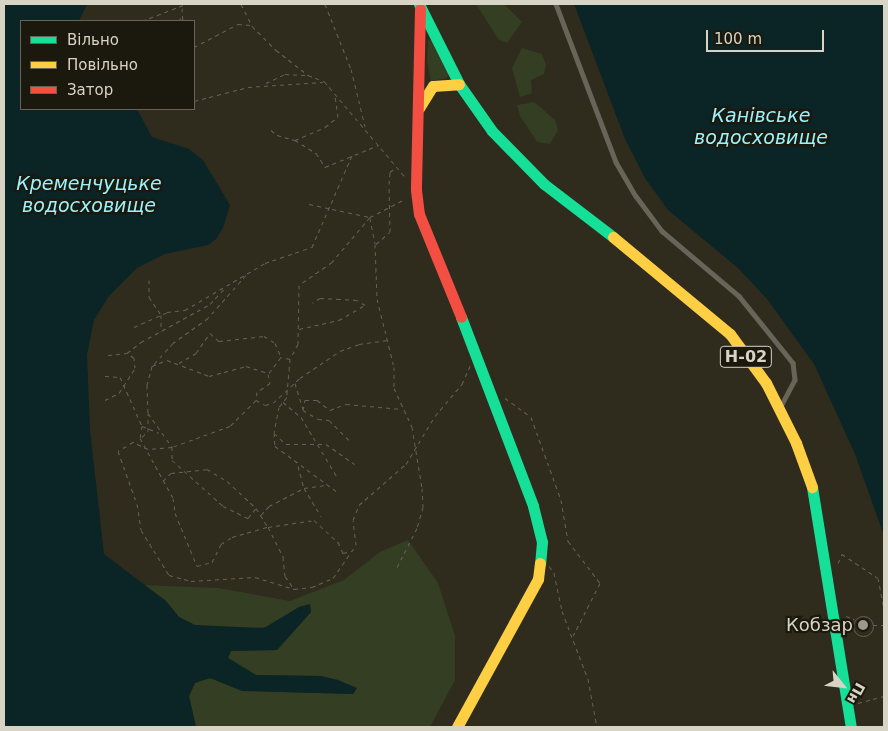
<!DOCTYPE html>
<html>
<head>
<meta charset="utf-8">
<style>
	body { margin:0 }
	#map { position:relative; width:888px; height:731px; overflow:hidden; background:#2f2c1d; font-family:"DejaVu Sans",sans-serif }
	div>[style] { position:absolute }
	.green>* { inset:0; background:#343e23 }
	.water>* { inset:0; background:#0b2425 }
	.path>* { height:1px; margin-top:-0.5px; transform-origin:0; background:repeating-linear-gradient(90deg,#636257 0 4px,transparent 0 8px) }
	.path>.ring { margin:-0.5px; padding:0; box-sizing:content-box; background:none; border:1px solid #636257; border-radius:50% }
	.lane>* { height:4.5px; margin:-2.25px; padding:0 2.25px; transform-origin:2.25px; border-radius:2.25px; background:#676559 }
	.fast>* { height:11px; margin:-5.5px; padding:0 5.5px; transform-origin:5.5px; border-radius:5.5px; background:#16e098 }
	.slow>* { height:11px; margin:-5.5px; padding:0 5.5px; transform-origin:5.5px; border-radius:5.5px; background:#ffcf43 }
	.jam>* { height:11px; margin:-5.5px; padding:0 5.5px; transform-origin:5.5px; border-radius:5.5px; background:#f24e42 }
	.dots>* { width:14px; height:14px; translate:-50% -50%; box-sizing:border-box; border:2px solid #1b190d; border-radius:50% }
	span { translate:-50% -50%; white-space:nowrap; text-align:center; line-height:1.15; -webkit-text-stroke:4.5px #1b190d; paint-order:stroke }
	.shield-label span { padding:1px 4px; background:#1b190d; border:1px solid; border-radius:4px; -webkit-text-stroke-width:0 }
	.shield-label { font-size:16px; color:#d7d4c5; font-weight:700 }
	.poi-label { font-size:18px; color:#d7d4c5 }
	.right { translate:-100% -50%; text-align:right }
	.water-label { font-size:19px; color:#9af2fd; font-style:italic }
	.frame { position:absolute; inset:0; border:5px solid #d7d4c5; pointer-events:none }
	.legend { position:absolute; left:20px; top:20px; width:175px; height:90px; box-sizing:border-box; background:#1b190d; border:1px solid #666457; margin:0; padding:6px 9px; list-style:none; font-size:15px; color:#d7d4c5 }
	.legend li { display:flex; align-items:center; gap:10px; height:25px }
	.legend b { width:25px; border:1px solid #666457 }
	.north { position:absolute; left:818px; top:661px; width:50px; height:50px; -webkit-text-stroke:4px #1b190d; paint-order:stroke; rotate:119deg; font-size:14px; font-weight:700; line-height:20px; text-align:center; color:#d7d4c5 }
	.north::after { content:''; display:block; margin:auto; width:18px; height:22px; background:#d7d4c5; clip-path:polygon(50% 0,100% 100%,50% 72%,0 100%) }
	.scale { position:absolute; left:706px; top:30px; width:118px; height:22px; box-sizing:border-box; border:2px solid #d7d4c5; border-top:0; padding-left:6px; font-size:15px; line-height:18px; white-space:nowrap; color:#d7d4c5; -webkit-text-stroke:4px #1b190d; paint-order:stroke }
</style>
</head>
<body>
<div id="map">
	<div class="green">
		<div style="clip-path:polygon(476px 4px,504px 4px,522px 22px,507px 43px,499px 40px)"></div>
		<div style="clip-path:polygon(433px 39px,449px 73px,447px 78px,431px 81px,427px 61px,428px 40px)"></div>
		<div style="clip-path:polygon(522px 48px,542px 54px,546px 65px,544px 74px,531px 80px,532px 93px,520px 97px,512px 68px)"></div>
		<div style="clip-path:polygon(534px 102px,555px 120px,558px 130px,550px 144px,537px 142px,520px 116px,517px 105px)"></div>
		<div style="clip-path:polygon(408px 540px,438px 583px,455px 636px,455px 680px,430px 727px,196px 727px,189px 696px,195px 683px,202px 679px,219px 679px,232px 687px,253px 691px,353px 694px,357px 688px,321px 676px,256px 675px,228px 658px,231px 651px,277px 650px,311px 612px,299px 607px,271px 626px,253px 629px,195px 625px,179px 617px,166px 601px,142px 585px,218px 588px,290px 601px,344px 580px,380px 552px)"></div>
	</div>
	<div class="water">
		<div style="clip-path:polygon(4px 4px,87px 4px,79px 21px,21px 21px,21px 109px,137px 109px,152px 137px,189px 149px,203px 160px,230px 205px,223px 228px,216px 239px,208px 245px,165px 254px,137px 268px,109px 296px,94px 320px,87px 355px,90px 430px,104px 554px,166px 601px,179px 617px,195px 625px,264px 628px,299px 607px,310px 604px,311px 612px,277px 650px,231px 651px,228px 658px,256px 675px,321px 676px,338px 680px,357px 688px,353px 694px,242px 691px,210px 678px,195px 683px,189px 696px,196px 727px,4px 727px)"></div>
		<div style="clip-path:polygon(574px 4px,884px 4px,884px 536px,855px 454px,814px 364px,767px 299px,738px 268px,668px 210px,645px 178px,625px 139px)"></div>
	</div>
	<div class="path">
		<div style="left:241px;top:4px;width:25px;rotate:63deg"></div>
		<div style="left:252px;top:26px;width:34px;rotate:45deg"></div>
		<div style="left:276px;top:50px;width:41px;rotate:38deg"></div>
		<div style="left:308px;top:75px;width:17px;rotate:21deg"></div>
		<div style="left:324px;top:81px;width:127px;rotate:49.8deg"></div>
		<div style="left:325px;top:4px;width:70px;rotate:68.2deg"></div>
		<div style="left:351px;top:69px;width:59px;rotate:76.2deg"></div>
		<div style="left:182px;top:8px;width:13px;rotate:86deg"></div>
		<div style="left:142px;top:21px;width:47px;rotate:-21.1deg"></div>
		<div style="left:178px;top:21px;width:6px;rotate:-45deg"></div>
		<div style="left:194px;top:47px;width:50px;rotate:-27.6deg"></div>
		<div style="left:238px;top:24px;width:13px;rotate:4deg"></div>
		<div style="left:266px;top:83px;width:21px;rotate:-25deg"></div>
		<div style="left:285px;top:74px;width:22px;rotate:3deg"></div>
		<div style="left:194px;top:101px;width:56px;rotate:-14.5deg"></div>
		<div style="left:248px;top:87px;width:75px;rotate:-3.8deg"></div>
		<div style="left:271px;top:130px;width:8px;rotate:40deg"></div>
		<div style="left:277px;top:135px;width:19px;rotate:16deg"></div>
		<div style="left:295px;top:140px;width:33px;rotate:-23deg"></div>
		<div style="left:325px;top:127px;width:16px;rotate:-38deg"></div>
		<div style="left:338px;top:117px;width:21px;rotate:-98deg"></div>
		<div style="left:295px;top:140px;width:25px;rotate:32deg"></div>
		<div style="left:316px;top:153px;width:17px;rotate:57deg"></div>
		<div style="left:325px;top:167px;width:58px;rotate:-22.2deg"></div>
		<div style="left:309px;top:204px;width:62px;rotate:12deg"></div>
		<div style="left:370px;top:217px;width:39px;rotate:-27deg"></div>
		<div style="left:370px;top:217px;width:59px;rotate:130.2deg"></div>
		<div style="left:332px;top:262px;width:40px;rotate:145.1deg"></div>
		<div style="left:299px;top:285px;width:59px;rotate:91deg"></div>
		<div style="left:298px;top:344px;width:17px;rotate:118deg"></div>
		<div style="left:290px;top:359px;width:9px;rotate:-167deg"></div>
		<div style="left:281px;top:357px;width:21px;rotate:127deg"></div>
		<div style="left:268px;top:374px;width:9px;rotate:77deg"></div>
		<div style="left:270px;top:383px;width:16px;rotate:145deg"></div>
		<div style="left:257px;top:392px;width:8px;rotate:97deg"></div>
		<div style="left:256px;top:400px;width:10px;rotate:29deg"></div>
		<div style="left:265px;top:405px;width:8px;rotate:-14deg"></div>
		<div style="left:273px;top:403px;width:37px;rotate:-43deg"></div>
		<div style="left:300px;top:378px;width:48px;rotate:-34deg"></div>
		<div style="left:340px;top:351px;width:20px;rotate:-20deg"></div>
		<div style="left:359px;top:344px;width:29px;rotate:-8deg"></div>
		<div style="left:370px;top:218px;width:26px;rotate:79deg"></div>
		<div style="left:375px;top:244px;width:55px;rotate:87.9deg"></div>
		<div style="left:377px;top:299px;width:70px;rotate:76deg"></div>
		<div style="left:394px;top:367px;width:21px;rotate:90deg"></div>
		<div style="left:394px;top:388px;width:43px;rotate:65.2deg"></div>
		<div style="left:412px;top:427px;width:62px;rotate:80.7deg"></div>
		<div style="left:422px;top:488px;width:19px;rotate:87deg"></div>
		<div style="left:423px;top:507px;width:22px;rotate:106deg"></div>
		<div style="left:417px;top:528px;width:44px;rotate:117.1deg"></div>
		<div style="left:376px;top:244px;width:18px;rotate:-41deg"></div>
		<div style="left:390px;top:232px;width:48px;rotate:-91.2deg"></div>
		<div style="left:389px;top:184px;width:12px;rotate:-85deg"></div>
		<div style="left:390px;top:172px;width:8px;rotate:-40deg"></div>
		<div style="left:246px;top:275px;width:57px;rotate:131.5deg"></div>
		<div style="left:208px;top:318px;width:43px;rotate:144.5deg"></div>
		<div style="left:173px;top:343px;width:31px;rotate:132deg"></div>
		<div style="left:152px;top:366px;width:16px;rotate:-22deg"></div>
		<div style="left:167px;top:360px;width:45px;rotate:20.9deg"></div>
		<div style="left:209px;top:376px;width:38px;rotate:-15deg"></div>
		<div style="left:246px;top:366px;width:22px;rotate:18deg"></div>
		<div style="left:149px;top:280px;width:17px;rotate:90deg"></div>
		<div style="left:149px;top:297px;width:22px;rotate:56deg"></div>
		<div style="left:161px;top:315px;width:16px;rotate:90deg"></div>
		<div style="left:134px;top:327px;width:36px;rotate:-24deg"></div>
		<div style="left:167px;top:312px;width:18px;rotate:-6deg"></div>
		<div style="left:185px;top:310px;width:93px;rotate:-30.4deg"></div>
		<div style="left:265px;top:263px;width:50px;rotate:-18.8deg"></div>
		<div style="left:312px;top:247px;width:103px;rotate:-66.4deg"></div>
		<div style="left:299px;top:329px;width:41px;rotate:-12.7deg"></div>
		<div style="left:339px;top:320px;width:30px;rotate:-30deg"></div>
		<div style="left:365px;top:305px;width:9px;rotate:-148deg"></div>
		<div style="left:357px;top:300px;width:17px;rotate:-177deg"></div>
		<div style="left:340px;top:299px;width:20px;rotate:-177deg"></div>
		<div style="left:320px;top:298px;width:9px;rotate:148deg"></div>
		<div style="left:108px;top:355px;width:19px;rotate:-6deg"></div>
		<div style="left:127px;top:353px;width:18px;rotate:-38deg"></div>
		<div style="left:141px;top:342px;width:79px;rotate:-28.8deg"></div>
		<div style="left:210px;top:304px;width:22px;rotate:-47deg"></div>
		<div style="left:290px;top:359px;width:38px;rotate:95deg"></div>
		<div style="left:287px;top:397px;width:13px;rotate:129deg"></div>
		<div style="left:279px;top:407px;width:26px;rotate:101deg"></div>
		<div style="left:274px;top:433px;width:13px;rotate:86deg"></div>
		<div style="left:275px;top:446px;width:76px;rotate:36.4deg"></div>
		<div style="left:179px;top:363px;width:20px;rotate:-30deg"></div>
		<div style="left:196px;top:353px;width:24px;rotate:-55deg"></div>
		<div style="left:210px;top:333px;width:12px;rotate:42deg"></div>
		<div style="left:219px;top:341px;width:45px;rotate:-6.3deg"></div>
		<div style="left:264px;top:336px;width:13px;rotate:32deg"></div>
		<div style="left:275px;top:343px;width:15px;rotate:67deg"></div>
		<div style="left:152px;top:366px;width:20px;rotate:105deg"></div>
		<div style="left:147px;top:385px;width:28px;rotate:88deg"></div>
		<div style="left:148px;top:413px;width:42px;rotate:54.8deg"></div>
		<div style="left:172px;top:447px;width:13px;rotate:90deg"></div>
		<div style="left:172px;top:460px;width:69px;rotate:42deg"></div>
		<div style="left:223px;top:506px;width:28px;rotate:26deg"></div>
		<div style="left:248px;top:518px;width:13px;rotate:-51deg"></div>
		<div style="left:105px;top:376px;width:15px;rotate:4deg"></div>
		<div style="left:120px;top:377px;width:54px;rotate:65.8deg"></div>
		<div style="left:142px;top:426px;width:12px;rotate:99deg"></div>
		<div style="left:140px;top:438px;width:68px;rotate:61.2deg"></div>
		<div style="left:173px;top:498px;width:15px;rotate:82deg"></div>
		<div style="left:175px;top:513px;width:57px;rotate:67.5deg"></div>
		<div style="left:197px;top:566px;width:16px;rotate:-15deg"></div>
		<div style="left:212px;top:562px;width:20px;rotate:-63deg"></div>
		<div style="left:221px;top:544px;width:13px;rotate:-32deg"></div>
		<div style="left:232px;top:537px;width:37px;rotate:-16deg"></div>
		<div style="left:268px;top:527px;width:47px;rotate:-8.7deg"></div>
		<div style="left:314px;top:520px;width:33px;rotate:43deg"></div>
		<div style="left:338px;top:542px;width:12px;rotate:66deg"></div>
		<div style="left:343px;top:553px;width:9px;rotate:-13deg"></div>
		<div style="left:295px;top:383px;width:28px;rotate:73deg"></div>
		<div style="left:303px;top:410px;width:17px;rotate:31deg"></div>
		<div style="left:318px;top:419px;width:11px;rotate:5deg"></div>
		<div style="left:329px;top:420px;width:28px;rotate:45deg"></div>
		<div style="left:505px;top:398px;width:32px;rotate:36deg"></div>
		<div style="left:531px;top:417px;width:88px;rotate:70.1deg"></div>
		<div style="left:561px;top:500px;width:42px;rotate:80.3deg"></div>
		<div style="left:568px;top:541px;width:53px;rotate:52.7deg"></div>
		<div style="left:600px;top:583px;width:59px;rotate:117deg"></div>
		<div style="left:105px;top:400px;width:16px;rotate:-27deg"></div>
		<div style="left:119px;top:393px;width:30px;rotate:-57deg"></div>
		<div style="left:135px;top:368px;width:10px;rotate:-96deg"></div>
		<div style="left:134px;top:358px;width:8px;rotate:-140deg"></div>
		<div style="left:256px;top:400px;width:37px;rotate:135deg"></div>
		<div style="left:230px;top:426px;width:62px;rotate:160.1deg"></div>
		<div style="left:172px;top:447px;width:24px;rotate:175deg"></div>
		<div style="left:148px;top:449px;width:17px;rotate:-155deg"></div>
		<div style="left:133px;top:442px;width:17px;rotate:149deg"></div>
		<div style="left:118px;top:451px;width:56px;rotate:70.3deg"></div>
		<div style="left:137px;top:504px;width:26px;rotate:81deg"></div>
		<div style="left:141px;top:530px;width:53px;rotate:58.1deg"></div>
		<div style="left:169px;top:575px;width:23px;rotate:15deg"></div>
		<div style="left:191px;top:581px;width:64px;rotate:-3.6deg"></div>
		<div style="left:255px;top:577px;width:41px;rotate:17.1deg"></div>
		<div style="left:294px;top:589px;width:18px;rotate:-6deg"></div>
		<div style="left:312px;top:587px;width:23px;rotate:-23deg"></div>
		<div style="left:333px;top:578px;width:40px;rotate:-55.1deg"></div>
		<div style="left:356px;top:545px;width:25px;rotate:-97deg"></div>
		<div style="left:353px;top:520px;width:16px;rotate:-68deg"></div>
		<div style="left:359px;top:505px;width:62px;rotate:-41.1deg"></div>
		<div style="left:406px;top:464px;width:56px;rotate:-58.9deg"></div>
		<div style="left:435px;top:416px;width:42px;rotate:-49.8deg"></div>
		<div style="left:462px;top:384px;width:20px;rotate:-66deg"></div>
		<div style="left:283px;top:402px;width:23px;rotate:40deg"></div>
		<div style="left:301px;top:417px;width:70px;rotate:59deg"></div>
		<div style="left:303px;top:410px;width:10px;rotate:-79deg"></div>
		<div style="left:305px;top:400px;width:12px"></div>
		<div style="left:317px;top:400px;width:16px;rotate:38deg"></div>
		<div style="left:330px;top:410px;width:17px;rotate:-21deg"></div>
		<div style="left:346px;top:404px;width:56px;rotate:5.1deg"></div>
		<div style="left:142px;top:426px;width:18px;rotate:22deg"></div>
		<div style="left:274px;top:433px;width:16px;rotate:43deg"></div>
		<div style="left:286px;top:444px;width:40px"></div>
		<div style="left:326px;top:444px;width:35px;rotate:35deg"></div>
		<div style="left:142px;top:437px;width:8px;rotate:-45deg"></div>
		<div style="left:148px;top:431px;width:17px;rotate:-90deg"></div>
		<div style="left:298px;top:466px;width:23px;rotate:75deg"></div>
		<div style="left:304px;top:488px;width:33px;rotate:59deg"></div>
		<div style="left:163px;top:481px;width:11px;rotate:-45deg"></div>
		<div style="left:171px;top:473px;width:36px;rotate:-6deg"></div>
		<div style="left:207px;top:469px;width:23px;rotate:31deg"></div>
		<div style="left:227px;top:481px;width:40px;rotate:43deg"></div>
		<div style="left:256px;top:508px;width:22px;rotate:58deg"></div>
		<div style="left:268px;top:527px;width:34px;rotate:63deg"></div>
		<div style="left:283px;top:557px;width:19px;rotate:84deg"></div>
		<div style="left:285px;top:576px;width:16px;rotate:55deg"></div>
		<div style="left:261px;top:515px;width:12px;rotate:-48deg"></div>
		<div style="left:269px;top:506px;width:39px;rotate:-27deg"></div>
		<div style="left:304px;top:488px;width:22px;rotate:-8deg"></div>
		<div style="left:838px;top:563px;width:10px;rotate:-66deg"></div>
		<div style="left:842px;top:554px;width:43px;rotate:33.7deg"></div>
		<div style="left:878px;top:578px;width:33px;rotate:79deg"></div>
		<div style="left:549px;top:566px;width:9px;rotate:54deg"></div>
		<div style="left:554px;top:573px;width:39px;rotate:78deg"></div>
		<div style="left:562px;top:611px;width:73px;rotate:69.1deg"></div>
		<div style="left:588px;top:679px;width:49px;rotate:79.4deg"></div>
		<div style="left:846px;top:616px;width:9px;rotate:21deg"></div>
		<div class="ring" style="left:853px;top:616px;width:19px;height:19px"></div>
		<div style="left:873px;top:625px;width:11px"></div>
		<div style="left:858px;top:703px;width:27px;rotate:-15deg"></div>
	</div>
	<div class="lane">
		<div style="left:556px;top:4px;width:169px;rotate:69.2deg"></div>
		<div style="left:616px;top:162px;width:39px;rotate:60deg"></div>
		<div style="left:636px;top:196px;width:44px;rotate:53.4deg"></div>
		<div style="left:662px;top:231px;width:101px;rotate:40.2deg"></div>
		<div style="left:739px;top:296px;width:86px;rotate:51.1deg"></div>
		<div style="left:793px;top:363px;width:17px;rotate:83deg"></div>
		<div style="left:795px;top:380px;width:30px;rotate:118deg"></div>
	</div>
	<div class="fast">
		<div style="left:419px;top:4px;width:89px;rotate:63.4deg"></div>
		<div style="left:459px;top:84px;width:57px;rotate:54.9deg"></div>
		<div style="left:492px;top:131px;width:74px;rotate:45.5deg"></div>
		<div style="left:544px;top:184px;width:87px;rotate:37.5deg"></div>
		<div style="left:461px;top:317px;width:202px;rotate:69.1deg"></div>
		<div style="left:533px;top:506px;width:37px;rotate:76deg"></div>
		<div style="left:542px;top:542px;width:21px;rotate:95deg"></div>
		<div style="left:812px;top:487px;width:243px;rotate:80.8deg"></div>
	</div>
	<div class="slow">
		<div style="left:419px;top:108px;width:26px;rotate:-58deg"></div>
		<div style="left:433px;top:86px;width:26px;rotate:-4deg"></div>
		<div style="left:613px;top:237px;width:152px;rotate:39.7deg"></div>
		<div style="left:730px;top:334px;width:61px;rotate:53.7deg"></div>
		<div style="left:766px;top:383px;width:67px;rotate:63.4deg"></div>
		<div style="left:796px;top:443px;width:47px;rotate:70deg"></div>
		<div style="left:457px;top:727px;width:169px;rotate:-61.3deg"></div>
		<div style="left:538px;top:579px;width:16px;rotate:-83deg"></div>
	</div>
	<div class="jam">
		<div style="left:420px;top:9px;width:181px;rotate:91.3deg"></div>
		<div style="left:416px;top:190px;width:24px;rotate:83deg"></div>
		<div style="left:419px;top:214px;width:111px;rotate:67.8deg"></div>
	</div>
	<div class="dots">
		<div style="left:863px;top:625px;background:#9c998a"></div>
	</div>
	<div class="shield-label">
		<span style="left:746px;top:357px">Н-02</span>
	</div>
	<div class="poi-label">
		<span class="right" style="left:853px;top:625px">Кобзар</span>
	</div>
	<div class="water-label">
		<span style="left:761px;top:127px">Канівське<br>водосховище</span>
		<span style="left:89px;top:195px">Кременчуцьке<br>водосховище</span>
	</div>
	<div class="frame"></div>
	<ul class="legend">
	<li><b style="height:6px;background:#16e098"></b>Вільно</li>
	<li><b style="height:6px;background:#ffcf43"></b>Повільно</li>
	<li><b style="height:6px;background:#f24e42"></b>Затор</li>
	</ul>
	<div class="north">Пн</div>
	<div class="scale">100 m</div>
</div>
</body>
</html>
